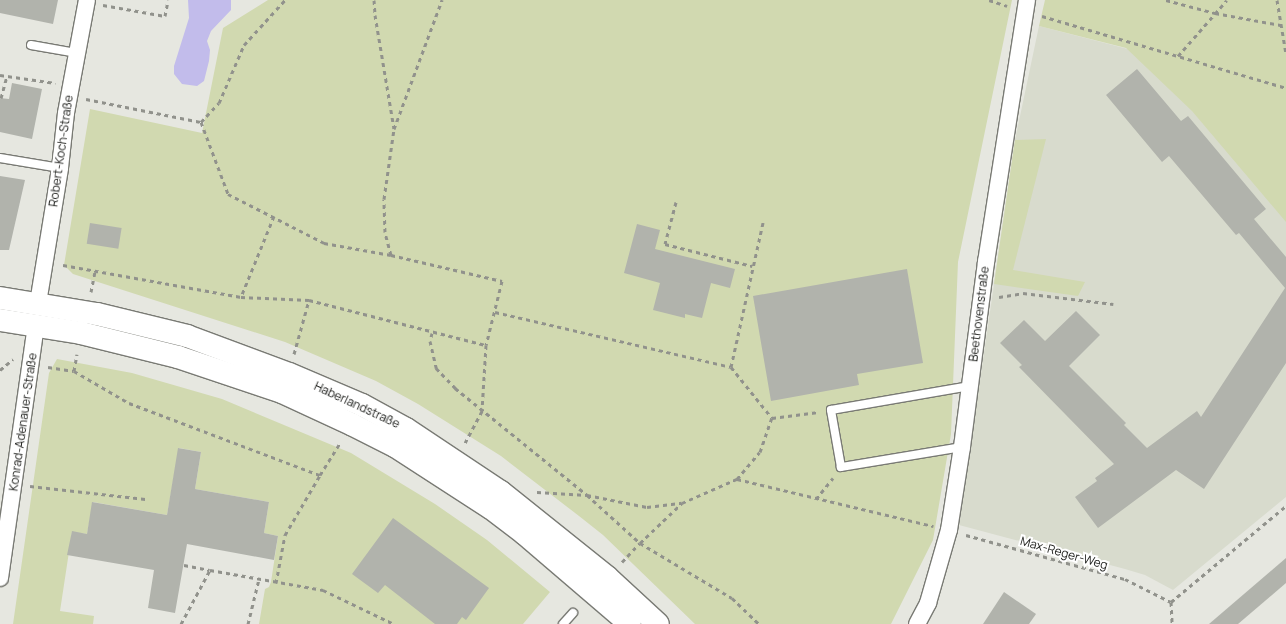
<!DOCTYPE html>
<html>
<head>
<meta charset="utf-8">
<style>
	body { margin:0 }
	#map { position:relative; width:1286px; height:624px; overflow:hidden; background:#e6e7e0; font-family:Manrope,sans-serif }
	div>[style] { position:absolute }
	.built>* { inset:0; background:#d8dbcd }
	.green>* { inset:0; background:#d1d9b0 }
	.water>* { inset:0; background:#c2bceb }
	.building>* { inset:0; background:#b1b3ac; transform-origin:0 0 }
	.path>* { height:3px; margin-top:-1.5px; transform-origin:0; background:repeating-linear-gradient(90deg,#91928c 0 4px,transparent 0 8px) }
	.roads { filter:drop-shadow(1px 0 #797a74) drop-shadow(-1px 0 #797a74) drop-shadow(0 1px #797a74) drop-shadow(0 -1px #797a74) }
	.lane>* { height:8px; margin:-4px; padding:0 4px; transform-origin:4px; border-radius:4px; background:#fff }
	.street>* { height:16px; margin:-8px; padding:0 8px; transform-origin:8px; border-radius:8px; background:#fff }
	.secondary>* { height:22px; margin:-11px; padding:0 11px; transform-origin:11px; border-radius:11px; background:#fff }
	span { translate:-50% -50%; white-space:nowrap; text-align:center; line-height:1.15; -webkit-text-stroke:4px #fff; paint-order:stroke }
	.street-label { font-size:12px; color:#1a1b18 }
</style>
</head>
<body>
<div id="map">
	<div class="built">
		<div style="clip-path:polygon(1039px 26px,1182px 63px,1286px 174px,1286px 497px,1173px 590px,1145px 575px,1125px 569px,959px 525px,1015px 140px)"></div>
	</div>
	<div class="green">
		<div style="clip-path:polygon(268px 0,1012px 0,958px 262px,951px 434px,933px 540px,891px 624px,695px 624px,603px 535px,579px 516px,501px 456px,418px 404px,376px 381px,285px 342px,73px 274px,64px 265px,90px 109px,202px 133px,223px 28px)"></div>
		<div style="clip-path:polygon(1045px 0,1286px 0,1286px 222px,1192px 111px,1126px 48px,1039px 26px)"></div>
		<div style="clip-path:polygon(1046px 139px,1013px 270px,1085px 282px,1078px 296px,994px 284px,1015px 140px)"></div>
		<div style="clip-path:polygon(57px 359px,132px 373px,222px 399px,351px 453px,435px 504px,487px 540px,550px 592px,523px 624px,259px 624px,265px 589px,269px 587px,271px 582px,278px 536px,264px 533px,269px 502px,195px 489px,201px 452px,179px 448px,167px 515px,93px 502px,87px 534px,72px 532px,60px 611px,94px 616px,93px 624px,13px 624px,49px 373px)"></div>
	</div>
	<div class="water">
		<div style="clip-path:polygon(188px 0,231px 0,231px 10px,211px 31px,207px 41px,210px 50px,209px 61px,204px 81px,197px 86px,182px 84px,174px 74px,174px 66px,189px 18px)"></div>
	</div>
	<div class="building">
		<div style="clip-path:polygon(0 0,58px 0,53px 24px,0 13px)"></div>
		<div style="clip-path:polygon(1137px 69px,1181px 121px,1188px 116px,1266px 209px,1254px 219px,1286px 257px,1286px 363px,1204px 489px,1176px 470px,1098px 528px,1075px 497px,1097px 481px,1095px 478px,1114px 464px,1019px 367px,1022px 365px,1000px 343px,1024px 320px,1045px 341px,1076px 311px,1100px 335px,1069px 366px,1126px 423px,1124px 425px,1147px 448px,1197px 411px,1201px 417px,1285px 288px,1239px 233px,1236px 235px,1169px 156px,1162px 162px,1106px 95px)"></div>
		<div style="clip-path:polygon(12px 83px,42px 89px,32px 139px,0 132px,0 98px,9px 99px)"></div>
		<div style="clip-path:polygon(0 176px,25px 180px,9px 250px,0 250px)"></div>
		<div style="left:90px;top:223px;width:32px;height:21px;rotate:9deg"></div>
		<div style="clip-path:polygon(637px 224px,660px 230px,655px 249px,735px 269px,730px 288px,711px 283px,702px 318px,685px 314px,685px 318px,653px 310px,660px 283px,624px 273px)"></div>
		<div style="clip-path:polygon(907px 269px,923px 363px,857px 374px,859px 385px,771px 401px,753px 296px)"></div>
		<div style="clip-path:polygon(178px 448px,201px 452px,195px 489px,269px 502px,264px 533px,278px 536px,274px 560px,187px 544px,175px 613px,148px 608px,154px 570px,67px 555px,72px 531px,87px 534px,92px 502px,167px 515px)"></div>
		<div style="clip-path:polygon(393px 518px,489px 588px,466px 620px,462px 617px,457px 624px,435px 624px,385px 585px,378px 593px,352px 574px)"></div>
		<div style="clip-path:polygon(1286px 558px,1286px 583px,1238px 624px,1209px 624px)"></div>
		<div style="clip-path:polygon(1004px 592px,1036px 614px,1029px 624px,983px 624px)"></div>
	</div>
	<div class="path">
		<div style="left:374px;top:0;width:15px;rotate:86deg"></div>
		<div style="left:375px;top:15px;width:115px;rotate:80.5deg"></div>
		<div style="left:989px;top:0;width:19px;rotate:18deg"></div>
		<div style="left:1166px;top:0;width:51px;rotate:14.9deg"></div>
		<div style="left:1215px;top:13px;width:72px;rotate:10.4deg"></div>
		<div style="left:1277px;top:0;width:55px;rotate:80.5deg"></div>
		<div style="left:103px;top:5px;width:63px;rotate:10.1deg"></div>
		<div style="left:165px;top:16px;width:16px;rotate:-79deg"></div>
		<div style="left:1042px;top:16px;width:254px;rotate:16.4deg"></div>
		<div style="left:1178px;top:56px;width:74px;rotate:-48.8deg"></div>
		<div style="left:0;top:75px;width:56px;rotate:8.3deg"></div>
		<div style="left:1px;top:98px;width:23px;rotate:-75deg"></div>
		<div style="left:86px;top:99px;width:117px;rotate:11.3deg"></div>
		<div style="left:201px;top:122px;width:77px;rotate:69.4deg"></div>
		<div style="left:228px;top:194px;width:108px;rotate:27deg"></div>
		<div style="left:324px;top:243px;width:68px;rotate:10.2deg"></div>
		<div style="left:391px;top:255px;width:114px;rotate:13.2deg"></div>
		<div style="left:502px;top:281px;width:66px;rotate:104deg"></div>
		<div style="left:486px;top:345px;width:66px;rotate:93.5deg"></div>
		<div style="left:482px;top:411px;width:36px;rotate:118deg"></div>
		<div style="left:201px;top:122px;width:26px;rotate:-47deg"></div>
		<div style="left:219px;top:103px;width:63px;rotate:-66.7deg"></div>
		<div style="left:244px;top:45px;width:61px;rotate:-47.7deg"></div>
		<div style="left:676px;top:202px;width:43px;rotate:104.7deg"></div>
		<div style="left:665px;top:244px;width:90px;rotate:14.2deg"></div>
		<div style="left:274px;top:216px;width:87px;rotate:112.2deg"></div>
		<div style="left:241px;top:297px;width:68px;rotate:2.5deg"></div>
		<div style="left:309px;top:300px;width:183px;rotate:14.3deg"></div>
		<div style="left:391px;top:255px;width:24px;rotate:-105deg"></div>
		<div style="left:385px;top:232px;width:33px;rotate:-92deg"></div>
		<div style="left:384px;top:199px;width:71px;rotate:-81.9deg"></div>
		<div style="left:394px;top:129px;width:138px;rotate:-69.6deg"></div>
		<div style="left:63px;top:265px;width:181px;rotate:10.2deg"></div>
		<div style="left:91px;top:292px;width:21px;rotate:-79deg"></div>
		<div style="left:999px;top:297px;width:24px;rotate:-9deg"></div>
		<div style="left:1023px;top:293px;width:91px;rotate:7deg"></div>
		<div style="left:495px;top:312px;width:242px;rotate:13.1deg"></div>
		<div style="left:731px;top:367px;width:65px;rotate:51.2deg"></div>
		<div style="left:432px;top:333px;width:8px;rotate:104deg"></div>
		<div style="left:430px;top:341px;width:28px;rotate:77deg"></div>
		<div style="left:436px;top:368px;width:28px;rotate:46deg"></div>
		<div style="left:455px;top:388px;width:170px;rotate:39deg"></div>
		<div style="left:587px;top:495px;width:72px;rotate:42.2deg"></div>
		<div style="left:640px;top:543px;width:58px;rotate:-43.6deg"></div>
		<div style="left:682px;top:503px;width:60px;rotate:-23.6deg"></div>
		<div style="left:737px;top:479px;width:35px;rotate:-50deg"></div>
		<div style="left:760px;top:452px;width:36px;rotate:-71deg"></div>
		<div style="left:294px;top:354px;width:56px;rotate:-74.5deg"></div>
		<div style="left:48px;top:367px;width:26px;rotate:9deg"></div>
		<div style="left:74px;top:371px;width:64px;rotate:30.2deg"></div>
		<div style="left:129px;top:403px;width:204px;rotate:20.7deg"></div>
		<div style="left:731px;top:367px;width:148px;rotate:-77.5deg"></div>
		<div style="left:0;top:370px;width:17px;rotate:-40deg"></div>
		<div style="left:74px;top:371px;width:17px;rotate:-80deg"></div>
		<div style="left:772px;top:418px;width:47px;rotate:-7.3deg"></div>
		<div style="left:737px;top:479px;width:202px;rotate:13.5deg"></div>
		<div style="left:30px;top:486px;width:116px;rotate:6.4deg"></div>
		<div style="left:537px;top:492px;width:50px;rotate:3.4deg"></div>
		<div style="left:587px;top:495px;width:61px;rotate:11.3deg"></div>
		<div style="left:647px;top:507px;width:35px;rotate:-7deg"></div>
		<div style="left:816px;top:499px;width:27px;rotate:-51deg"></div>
		<div style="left:966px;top:535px;width:165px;rotate:15.5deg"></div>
		<div style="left:1125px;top:579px;width:51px;rotate:26.6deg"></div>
		<div style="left:1171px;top:602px;width:150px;rotate:-39.9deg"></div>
		<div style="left:622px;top:562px;width:26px;rotate:-47deg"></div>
		<div style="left:640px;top:543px;width:107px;rotate:30.9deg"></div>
		<div style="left:732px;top:598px;width:37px;rotate:44deg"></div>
		<div style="left:184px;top:565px;width:26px;rotate:11deg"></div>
		<div style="left:276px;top:583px;width:49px;rotate:-79.4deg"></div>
		<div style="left:285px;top:535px;width:69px;rotate:-59.7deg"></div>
		<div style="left:320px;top:475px;width:39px;rotate:-58deg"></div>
		<div style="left:1171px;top:602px;width:22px;rotate:87deg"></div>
		<div style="left:181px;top:624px;width:61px;rotate:-61.8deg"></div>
		<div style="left:210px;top:570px;width:115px;rotate:10deg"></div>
		<div style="left:323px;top:590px;width:79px;rotate:25.6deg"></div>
		<div style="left:248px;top:624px;width:46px;rotate:-76.3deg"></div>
	</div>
	<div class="roads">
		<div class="lane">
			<div style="left:31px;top:45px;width:47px;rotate:9.9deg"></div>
			<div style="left:0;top:158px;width:61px;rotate:9.5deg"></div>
			<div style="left:962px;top:447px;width:123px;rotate:170.6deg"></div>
			<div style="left:841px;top:467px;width:58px;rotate:-100deg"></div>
			<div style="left:831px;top:410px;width:141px;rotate:-9.8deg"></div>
			<div style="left:563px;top:624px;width:15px;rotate:-48deg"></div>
		</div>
		<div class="street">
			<div style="left:38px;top:303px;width:137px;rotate:-80.7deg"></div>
			<div style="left:60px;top:168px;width:55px;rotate:-83.8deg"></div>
			<div style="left:66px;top:113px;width:115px;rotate:-79.5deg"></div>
			<div style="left:0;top:578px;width:256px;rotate:-81.9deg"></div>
			<div style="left:917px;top:624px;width:24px;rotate:-62deg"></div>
			<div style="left:928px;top:603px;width:76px;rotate:-74deg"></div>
			<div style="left:949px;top:530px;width:84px;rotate:-81.1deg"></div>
			<div style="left:962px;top:447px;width:187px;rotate:-82.6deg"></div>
			<div style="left:986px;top:262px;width:265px;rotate:-81.1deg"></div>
		</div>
		<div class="secondary">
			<div style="left:0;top:298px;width:98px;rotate:9.4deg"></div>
			<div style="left:97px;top:314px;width:93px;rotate:13.7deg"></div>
			<div style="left:187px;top:336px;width:109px;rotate:20.4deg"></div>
			<div style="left:289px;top:374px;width:79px;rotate:23deg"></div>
			<div style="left:362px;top:405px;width:50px;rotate:28.6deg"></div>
			<div style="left:406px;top:429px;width:114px;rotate:33.6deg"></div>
			<div style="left:501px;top:492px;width:136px;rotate:38.7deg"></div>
			<div style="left:607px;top:577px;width:69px;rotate:42.7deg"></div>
			<div style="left:0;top:320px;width:82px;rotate:9.1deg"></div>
			<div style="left:81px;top:333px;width:100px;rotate:13.9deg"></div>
			<div style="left:178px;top:357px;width:110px;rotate:18.6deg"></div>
			<div style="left:282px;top:392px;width:78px;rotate:24.9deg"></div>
			<div style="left:353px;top:425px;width:47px;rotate:26.6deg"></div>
			<div style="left:395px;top:446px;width:114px;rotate:32.9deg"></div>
			<div style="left:491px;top:508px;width:43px;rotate:37.4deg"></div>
			<div style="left:525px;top:534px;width:138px;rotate:40.6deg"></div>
		</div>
	</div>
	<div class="street-label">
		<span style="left:61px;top:151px;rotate:-82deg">Robert-Koch-Straße</span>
		<span style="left:979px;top:314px;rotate:-83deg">Beethovenstraße</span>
		<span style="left:357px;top:405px;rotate:25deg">Haberlandstraße</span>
		<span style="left:23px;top:422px;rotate:-82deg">Konrad-Adenauer-Straße</span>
		<span style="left:1064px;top:553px;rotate:16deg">Max-Reger-Weg</span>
	</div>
</div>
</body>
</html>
